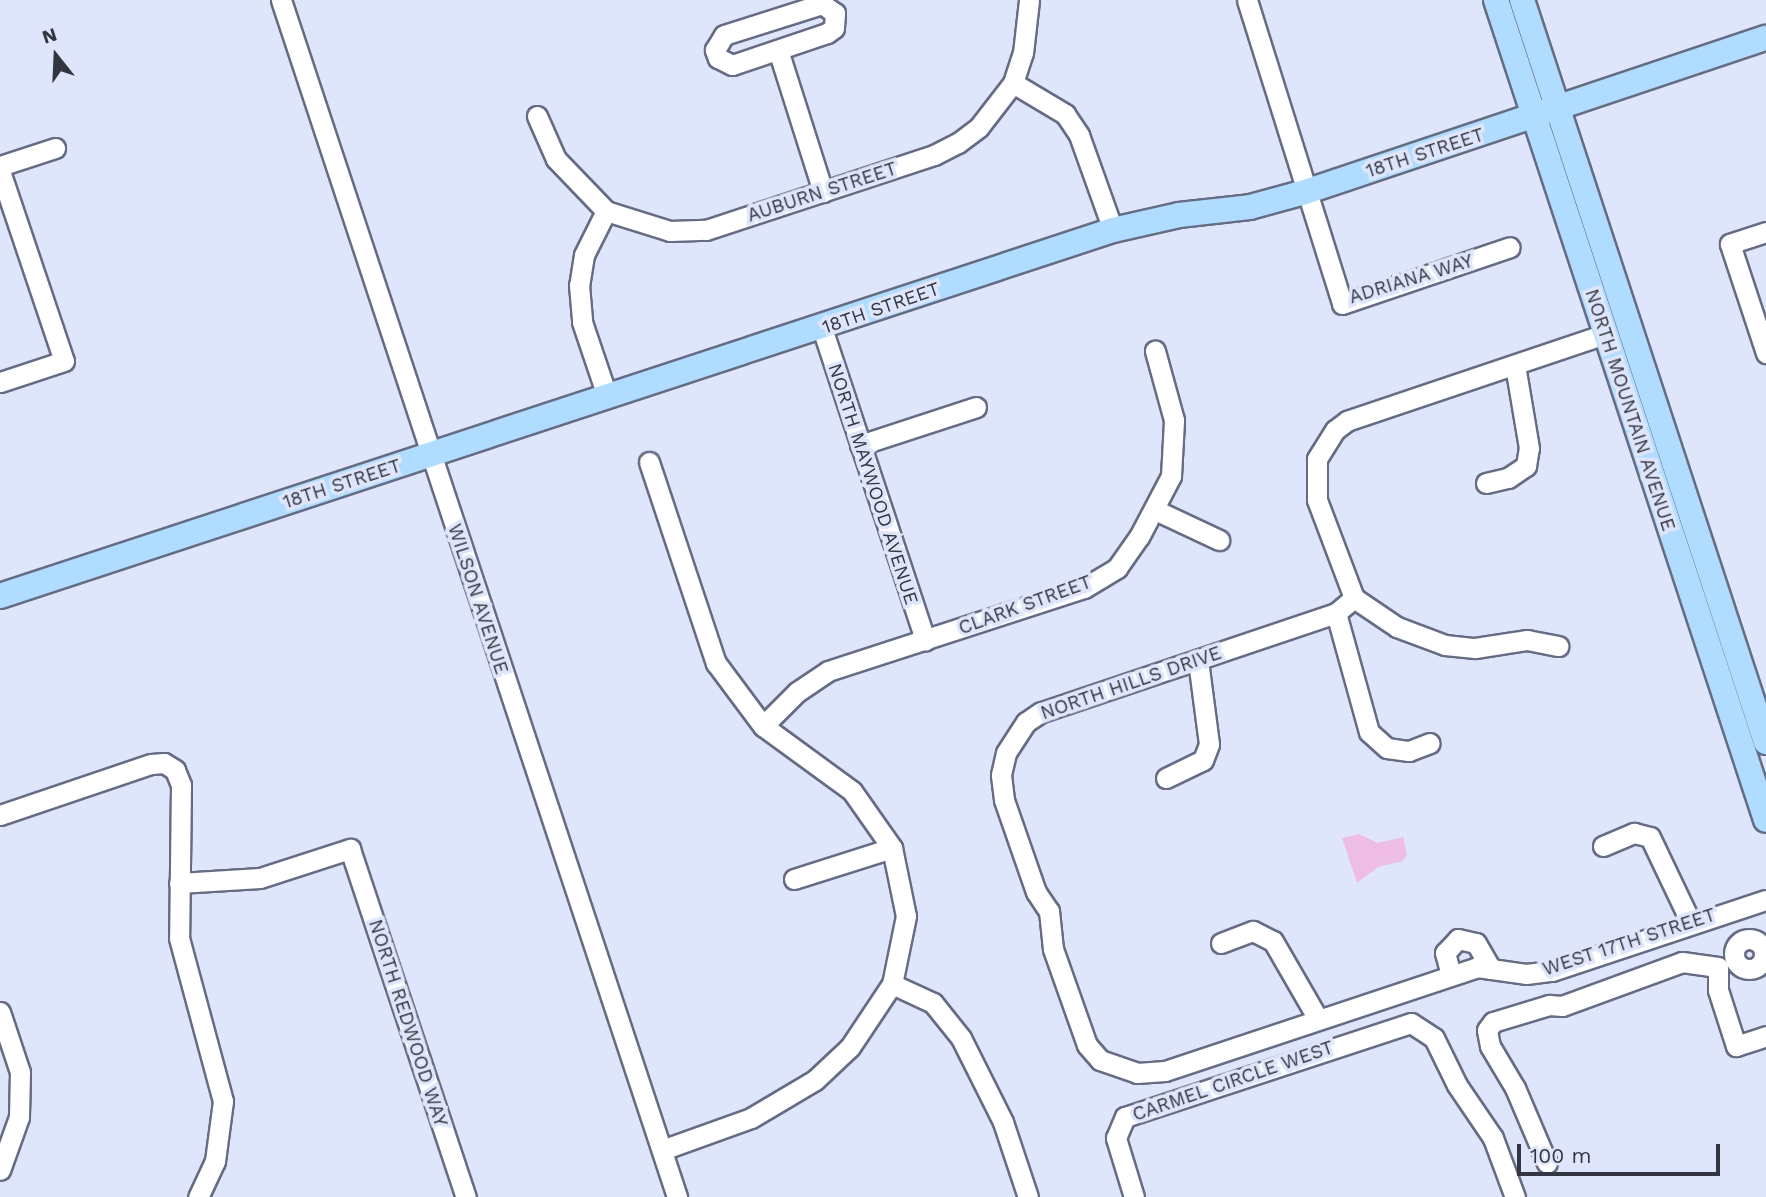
<!DOCTYPE html>
<html>
<head>
<meta charset="utf-8">
<style>
	body { margin:0 }
	#map { position:relative; width:1766px; height:1197px; overflow:hidden; background:#dfe6fb; font-family:"Work Sans",sans-serif }
	div>[style] { position:absolute }
	.green>* { inset:0; background:#eebde5 }
	.roads { filter:drop-shadow(2px 0 #656c84) drop-shadow(-2px 0 #656c84) drop-shadow(0 2px #656c84) drop-shadow(0 -2px #656c84) }
	.minor>* { height:19px; margin:-9.5px; padding:0 9.5px; transform-origin:9.5px; border-radius:9.5px; background:#fff }
	.minor>.ring { margin:-9.5px; padding:0; box-sizing:content-box; background:none; border:19px solid #fff; border-radius:50% }
	.major>* { height:24px; margin:-12px; padding:0 12px; transform-origin:12px; border-radius:12px; background:#b0ddff }
	span { translate:-50% -50%; white-space:nowrap; text-align:center; line-height:1.15; -webkit-text-stroke:7px #dfe6fb; paint-order:stroke }
	.street-label { font-size:19px; color:#333640 }
	.north { position:absolute; left:21px; top:21px; width:70px; height:70px; -webkit-text-stroke:5px #dfe6fb; paint-order:stroke; rotate:342deg; font-size:19px; font-weight:700; line-height:28px; text-align:center; color:#333640 }
	.north::after { content:''; display:block; margin:auto; width:24px; height:32px; background:#333640; clip-path:polygon(50% 0,100% 100%,50% 72%,0 100%) }
	.scale { position:absolute; left:1517px; top:1144px; width:203px; height:32px; box-sizing:border-box; border:4px solid #333640; border-top:0; padding-left:9px; font-size:21px; line-height:24px; white-space:nowrap; color:#333640; -webkit-text-stroke:5px #dfe6fb; paint-order:stroke }
</style>
</head>
<body>
<div id="map">
	<div class="green">
		<div style="clip-path:polygon(1359px 834px,1378px 843px,1403px 837px,1407px 854px,1403px 861px,1378px 867px,1357px 883px,1342px 838px)"></div>
	</div>
	<div class="roads">
		<div class="minor">
			<div style="left:281px;top:0;width:1261px;rotate:71.69deg"></div>
			<div style="left:1247px;top:0;width:318px;rotate:72.6deg"></div>
			<div style="left:1342px;top:304px;width:177px;rotate:-18.7deg"></div>
			<div style="left:822px;top:4px;width:16px;rotate:35deg"></div>
			<div style="left:835px;top:13px;width:15px;rotate:94deg"></div>
			<div style="left:834px;top:28px;width:9px;rotate:144deg"></div>
			<div style="left:827px;top:33px;width:100px;rotate:161.4deg"></div>
			<div style="left:732px;top:65px;width:16px;rotate:-153deg"></div>
			<div style="left:718px;top:58px;width:9px;rotate:-111deg"></div>
			<div style="left:715px;top:50px;width:17px;rotate:-59deg"></div>
			<div style="left:724px;top:35px;width:103px;rotate:-17.6deg"></div>
			<div style="left:779px;top:53px;width:146px;rotate:72.4deg"></div>
			<div style="left:1013px;top:83px;width:61px;rotate:30.8deg"></div>
			<div style="left:1065px;top:114px;width:25px;rotate:56deg"></div>
			<div style="left:1079px;top:135px;width:101px;rotate:70.3deg"></div>
			<div style="left:537px;top:116px;width:47px;rotate:66.2deg"></div>
			<div style="left:556px;top:159px;width:72px;rotate:46.1deg"></div>
			<div style="left:606px;top:211px;width:67px;rotate:17.4deg"></div>
			<div style="left:670px;top:231px;width:36px;rotate:-2deg"></div>
			<div style="left:706px;top:230px;width:240px;rotate:-18.2deg"></div>
			<div style="left:934px;top:155px;width:27px;rotate:-27deg"></div>
			<div style="left:958px;top:143px;width:26px;rotate:-37deg"></div>
			<div style="left:979px;top:127px;width:56px;rotate:-52.3deg"></div>
			<div style="left:1013px;top:83px;width:32px;rotate:-72deg"></div>
			<div style="left:1023px;top:53px;width:53px;rotate:-83.5deg"></div>
			<div style="left:0;top:166px;width:58px;rotate:-18.1deg"></div>
			<div style="left:0;top:171px;width:200px;rotate:71.4deg"></div>
			<div style="left:64px;top:361px;width:67px;rotate:161.8deg"></div>
			<div style="left:606px;top:211px;width:49px;rotate:116.6deg"></div>
			<div style="left:584px;top:255px;width:30px;rotate:99deg"></div>
			<div style="left:579px;top:285px;width:37px;rotate:85deg"></div>
			<div style="left:582px;top:322px;width:78px;rotate:71.3deg"></div>
			<div style="left:1766px;top:232px;width:38px;rotate:162deg"></div>
			<div style="left:1730px;top:244px;width:115px;rotate:71.7deg"></div>
			<div style="left:822px;top:328px;width:329px;rotate:71.7deg"></div>
			<div style="left:1605px;top:334px;width:272px;rotate:161.4deg"></div>
			<div style="left:1347px;top:421px;width:15px;rotate:143deg"></div>
			<div style="left:1335px;top:430px;width:34px;rotate:122deg"></div>
			<div style="left:1317px;top:459px;width:41px;rotate:90deg"></div>
			<div style="left:1317px;top:500px;width:105px;rotate:69.3deg"></div>
			<div style="left:1354px;top:598px;width:23px;rotate:140deg"></div>
			<div style="left:1336px;top:613px;width:311px;rotate:161.4deg"></div>
			<div style="left:1041px;top:712px;width:18px;rotate:146deg"></div>
			<div style="left:1026px;top:722px;width:37px;rotate:123deg"></div>
			<div style="left:1006px;top:753px;width:23px;rotate:103deg"></div>
			<div style="left:1001px;top:775px;width:25px;rotate:83deg"></div>
			<div style="left:1004px;top:800px;width:97px;rotate:70.8deg"></div>
			<div style="left:1036px;top:892px;width:23px;rotate:56deg"></div>
			<div style="left:1049px;top:911px;width:38px;rotate:84deg"></div>
			<div style="left:1053px;top:949px;width:102px;rotate:70.5deg"></div>
			<div style="left:1087px;top:1045px;width:20px;rotate:49deg"></div>
			<div style="left:1100px;top:1060px;width:39px;rotate:19deg"></div>
			<div style="left:1137px;top:1073px;width:28px;rotate:-4deg"></div>
			<div style="left:1165px;top:1071px;width:329px;rotate:-18.4deg"></div>
			<div style="left:1477px;top:967px;width:49px;rotate:8.1deg"></div>
			<div style="left:1526px;top:974px;width:26px;rotate:-7deg"></div>
			<div style="left:1552px;top:971px;width:225px;rotate:-18.4deg"></div>
			<div style="left:860px;top:445px;width:122px;rotate:-18.1deg"></div>
			<div style="left:649px;top:462px;width:212px;rotate:71.6deg"></div>
			<div style="left:716px;top:663px;width:79px;rotate:53.3deg"></div>
			<div style="left:763px;top:726px;width:110px;rotate:36.1deg"></div>
			<div style="left:852px;top:791px;width:70px;rotate:54.9deg"></div>
			<div style="left:892px;top:848px;width:69px;rotate:78.4deg"></div>
			<div style="left:906px;top:916px;width:69px;rotate:101.6deg"></div>
			<div style="left:892px;top:984px;width:45px;rotate:24.9deg"></div>
			<div style="left:933px;top:1003px;width:45px;rotate:51.3deg"></div>
			<div style="left:961px;top:1038px;width:94px;rotate:63.4deg"></div>
			<div style="left:1003px;top:1122px;width:79px;rotate:71.6deg"></div>
			<div style="left:1486px;top:483px;width:23px;rotate:-13deg"></div>
			<div style="left:1508px;top:478px;width:22px;rotate:-34deg"></div>
			<div style="left:1526px;top:466px;width:18px;rotate:-81deg"></div>
			<div style="left:1529px;top:448px;width:84px;rotate:-99.6deg"></div>
			<div style="left:1155px;top:510px;width:71px;rotate:25.1deg"></div>
			<div style="left:1354px;top:598px;width:52px;rotate:34deg"></div>
			<div style="left:1397px;top:627px;width:51px;rotate:20.6deg"></div>
			<div style="left:1445px;top:645px;width:30px;rotate:6deg"></div>
			<div style="left:1475px;top:648px;width:53px;rotate:-8.7deg"></div>
			<div style="left:1527px;top:640px;width:32px;rotate:11deg"></div>
			<div style="left:1336px;top:613px;width:123px;rotate:74.5deg"></div>
			<div style="left:1369px;top:732px;width:24px;rotate:42deg"></div>
			<div style="left:1387px;top:748px;width:22px;rotate:8deg"></div>
			<div style="left:1409px;top:751px;width:22px;rotate:-21deg"></div>
			<div style="left:763px;top:726px;width:48px;rotate:-45deg"></div>
			<div style="left:797px;top:692px;width:37px;rotate:-34deg"></div>
			<div style="left:828px;top:671px;width:269px;rotate:-18deg"></div>
			<div style="left:1084px;top:588px;width:39px;rotate:-31deg"></div>
			<div style="left:1117px;top:568px;width:38px;rotate:-55deg"></div>
			<div style="left:1139px;top:537px;width:69px;rotate:-62.3deg"></div>
			<div style="left:1171px;top:476px;width:56px;rotate:-86.9deg"></div>
			<div style="left:1174px;top:420px;width:72px;rotate:-105.4deg"></div>
			<div style="left:1166px;top:778px;width:41px;rotate:-25.9deg"></div>
			<div style="left:1203px;top:760px;width:17px;rotate:-69deg"></div>
			<div style="left:1209px;top:744px;width:85px;rotate:-97.5deg"></div>
			<div style="left:0;top:815px;width:159px;rotate:-18.7deg"></div>
			<div style="left:151px;top:764px;width:13px;rotate:-4deg"></div>
			<div style="left:164px;top:763px;width:13px;rotate:32deg"></div>
			<div style="left:175px;top:770px;width:16px;rotate:68deg"></div>
			<div style="left:181px;top:785px;width:153px;rotate:90.7deg"></div>
			<div style="left:179px;top:938px;width:169px;rotate:74.9deg"></div>
			<div style="left:223px;top:1101px;width:61px;rotate:97.6deg"></div>
			<div style="left:215px;top:1161px;width:40px;rotate:115deg"></div>
			<div style="left:1603px;top:846px;width:34px;rotate:-23deg"></div>
			<div style="left:1634px;top:833px;width:16px;rotate:14deg"></div>
			<div style="left:1650px;top:837px;width:95px;rotate:64.5deg"></div>
			<div style="left:794px;top:879px;width:103px;rotate:-17.6deg"></div>
			<div style="left:179px;top:883px;width:81px;rotate:-3.5deg"></div>
			<div style="left:260px;top:878px;width:95px;rotate:-17.9deg"></div>
			<div style="left:350px;top:849px;width:367px;rotate:71.6deg"></div>
			<div class="ring" style="left:1734px;top:939px;width:11px;height:11px"></div>
			<div style="left:1221px;top:943px;width:34px;rotate:-21deg"></div>
			<div style="left:1253px;top:931px;width:22px;rotate:27deg"></div>
			<div style="left:1273px;top:941px;width:90px;rotate:60deg"></div>
			<div style="left:1718px;top:967px;width:23px;rotate:90deg"></div>
			<div style="left:1718px;top:990px;width:59px;rotate:72.2deg"></div>
			<div style="left:1736px;top:1046px;width:32px;rotate:-18deg"></div>
			<div style="left:1451px;top:975px;width:23px;rotate:-105deg"></div>
			<div style="left:1445px;top:953px;width:19px;rotate:-47deg"></div>
			<div style="left:1458px;top:939px;width:18px;rotate:13deg"></div>
			<div style="left:1476px;top:943px;width:30px;rotate:60deg"></div>
			<div style="left:0;top:1012px;width:63px;rotate:71.6deg"></div>
			<div style="left:20px;top:1072px;width:45px;rotate:91.3deg"></div>
			<div style="left:19px;top:1117px;width:56px;rotate:109.7deg"></div>
			<div style="left:662px;top:1150px;width:95px;rotate:-19.8deg"></div>
			<div style="left:751px;top:1118px;width:74px;rotate:-30.7deg"></div>
			<div style="left:815px;top:1080px;width:48px;rotate:-43.3deg"></div>
			<div style="left:850px;top:1047px;width:76px;rotate:-56.3deg"></div>
			<div style="left:1547px;top:1163px;width:82px;rotate:-113.1deg"></div>
			<div style="left:1515px;top:1088px;width:49px;rotate:-120.8deg"></div>
			<div style="left:1490px;top:1046px;width:16px;rotate:-101deg"></div>
			<div style="left:1487px;top:1030px;width:10px;rotate:-53deg"></div>
			<div style="left:1493px;top:1022px;width:59px;rotate:-16.9deg"></div>
			<div style="left:1549px;top:1005px;width:13px;rotate:4deg"></div>
			<div style="left:1562px;top:1006px;width:128px;rotate:-20.1deg"></div>
			<div style="left:1682px;top:962px;width:36px;rotate:8deg"></div>
			<div style="left:1134px;top:1197px;width:62px;rotate:-107deg"></div>
			<div style="left:1116px;top:1138px;width:23px;rotate:-67deg"></div>
			<div style="left:1125px;top:1117px;width:301px;rotate:-18.2deg"></div>
			<div style="left:1411px;top:1023px;width:27px;rotate:33deg"></div>
			<div style="left:1434px;top:1038px;width:52px;rotate:63.9deg"></div>
			<div style="left:1457px;top:1085px;width:64px;rotate:55.8deg"></div>
			<div style="left:1493px;top:1138px;width:63px;rotate:69.6deg"></div>
		</div>
		<div class="major">
			<div style="left:1496px;top:0;width:863px;rotate:71.77deg"></div>
			<div style="left:1522px;top:0;width:781px;rotate:71.8deg"></div>
			<div style="left:0;top:596px;width:1172px;rotate:-18.2deg"></div>
			<div style="left:1113px;top:230px;width:68px;rotate:-12.8deg"></div>
			<div style="left:1179px;top:215px;width:71px;rotate:-6.4deg"></div>
			<div style="left:1250px;top:207px;width:57px;rotate:-15.3deg"></div>
			<div style="left:1305px;top:192px;width:486px;rotate:-18.5deg"></div>
		</div>
	</div>
	<div class="street-label">
		<span style="left:1425px;top:153px;rotate:-18deg">18TH STREET</span>
		<span style="left:822px;top:192px;rotate:-18deg">AUBURN STREET</span>
		<span style="left:1411px;top:279px;rotate:-17deg">ADRIANA WAY</span>
		<span style="left:881px;top:308px;rotate:-19deg">18TH STREET</span>
		<span style="left:1630px;top:410px;rotate:72deg">NORTH MOUNTAIN AVENUE</span>
		<span style="left:342px;top:484px;rotate:-18deg">18TH STREET</span>
		<span style="left:873px;top:484px;rotate:72deg">NORTH MAYWOOD AVENUE</span>
		<span style="left:478px;top:599px;rotate:72deg">WILSON AVENUE</span>
		<span style="left:1025px;top:605px;rotate:-20deg">CLARK STREET</span>
		<span style="left:1131px;top:683px;rotate:-19deg">NORTH HILLS DRIVE</span>
		<span style="left:1629px;top:942px;rotate:-18deg">WEST 17TH STREET</span>
		<span style="left:408px;top:1023px;rotate:72deg">NORTH REDWOOD WAY</span>
		<span style="left:1233px;top:1081px;rotate:-19deg">CARMEL CIRCLE WEST</span>
	</div>
	<div class="north">N</div>
	<div class="scale">100 m</div>
</div>
</body>
</html>
